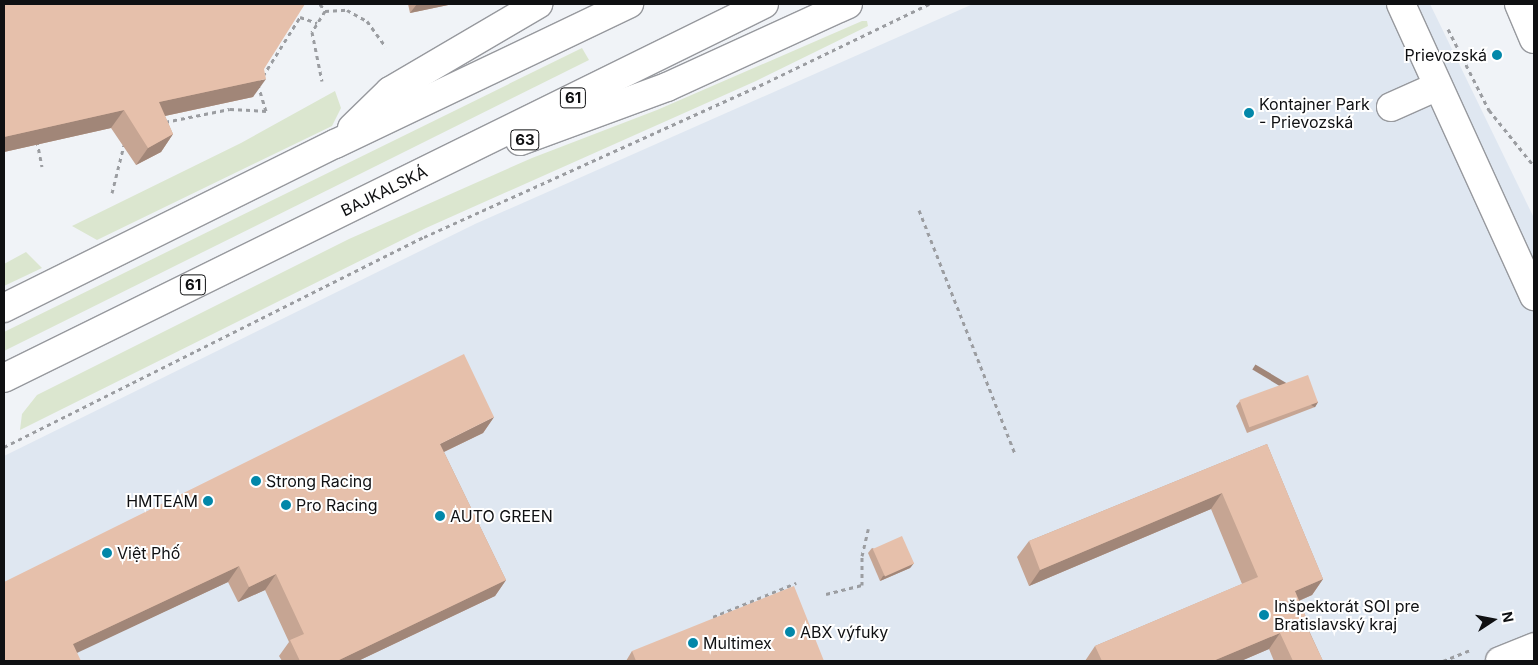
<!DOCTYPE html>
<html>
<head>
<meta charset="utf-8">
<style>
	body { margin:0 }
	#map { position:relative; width:1538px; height:665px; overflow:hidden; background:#f0f3f7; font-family:Inter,sans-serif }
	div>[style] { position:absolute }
	.built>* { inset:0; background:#dfe7f1 }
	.green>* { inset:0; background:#dbe6cf }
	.path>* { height:3px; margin-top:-1.5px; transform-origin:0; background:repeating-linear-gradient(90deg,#9b9da1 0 4px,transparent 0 8px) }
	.roads { filter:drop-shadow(1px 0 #97999e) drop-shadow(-1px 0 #97999e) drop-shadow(0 1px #97999e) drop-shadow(0 -1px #97999e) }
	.minor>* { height:28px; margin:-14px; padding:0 14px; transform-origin:14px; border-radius:14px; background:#fff }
	.major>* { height:28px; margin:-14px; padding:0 14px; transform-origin:14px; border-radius:14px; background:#fff }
	.wall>* { inset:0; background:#c6a593 }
	.shaded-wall>* { inset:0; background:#a18678; transform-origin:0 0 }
	.building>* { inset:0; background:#e6c0ab; transform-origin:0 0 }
	.dots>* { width:14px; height:14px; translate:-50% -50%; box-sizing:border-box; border:2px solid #fff; border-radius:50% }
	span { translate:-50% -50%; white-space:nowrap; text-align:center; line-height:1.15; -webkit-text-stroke:4px #fff; paint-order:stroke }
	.shield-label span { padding:1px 4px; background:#fff; border:1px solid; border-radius:4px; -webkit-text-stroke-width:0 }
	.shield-label { font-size:15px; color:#0f1012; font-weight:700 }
	.poi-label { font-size:16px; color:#0f1012 }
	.right { translate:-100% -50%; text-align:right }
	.left { translate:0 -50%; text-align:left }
	.street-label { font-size:16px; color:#0f1012 }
	.frame { position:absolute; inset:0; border:5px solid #0f1012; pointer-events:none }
	.north { position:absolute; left:1468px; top:595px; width:50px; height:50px; -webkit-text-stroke:4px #fff; paint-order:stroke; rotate:79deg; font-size:14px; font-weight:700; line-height:20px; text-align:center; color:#0f1012 }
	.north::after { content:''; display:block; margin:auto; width:18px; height:22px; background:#0f1012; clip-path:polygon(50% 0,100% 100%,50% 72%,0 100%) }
</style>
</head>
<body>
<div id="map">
	<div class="built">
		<div style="clip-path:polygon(973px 4px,1430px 4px,1534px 218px,1534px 661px,4px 661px,4px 456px,475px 224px)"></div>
	</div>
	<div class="green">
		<div style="clip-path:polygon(862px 21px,867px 21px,868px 26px,756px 81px,426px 228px,20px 430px,22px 414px,37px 395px,349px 239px,532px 158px,657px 110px)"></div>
		<div style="clip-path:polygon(582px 48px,589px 60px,4px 351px,4px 332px)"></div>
		<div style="clip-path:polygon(335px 91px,341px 108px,332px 126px,97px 240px,72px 226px,241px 143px)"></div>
		<div style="clip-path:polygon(26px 252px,42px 268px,4px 286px,4px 264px)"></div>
	</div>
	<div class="path">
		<div style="left:320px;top:4px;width:9px;rotate:54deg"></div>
		<div style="left:325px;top:11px;width:25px;rotate:122deg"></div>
		<div style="left:312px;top:32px;width:50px;rotate:78.5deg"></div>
		<div style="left:325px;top:11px;width:22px;rotate:-3deg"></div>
		<div style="left:347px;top:10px;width:23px;rotate:29deg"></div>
		<div style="left:367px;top:21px;width:32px;rotate:54deg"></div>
		<div style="left:1448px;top:29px;width:91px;rotate:63.2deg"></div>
		<div style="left:1489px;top:110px;width:72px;rotate:51.2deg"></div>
		<div style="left:263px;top:76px;width:70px;rotate:-57.9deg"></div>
		<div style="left:300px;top:17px;width:18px;rotate:19deg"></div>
		<div style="left:165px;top:122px;width:66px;rotate:-11.3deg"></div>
		<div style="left:230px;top:109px;width:36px;rotate:3deg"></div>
		<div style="left:266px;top:111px;width:27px;rotate:-107deg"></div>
		<div style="left:37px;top:141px;width:26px;rotate:79deg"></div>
		<div style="left:112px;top:193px;width:49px;rotate:-76deg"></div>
		<div style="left:919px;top:210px;width:262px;rotate:68.5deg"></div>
		<div style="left:4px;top:447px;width:470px;rotate:-26.6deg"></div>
		<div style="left:424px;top:237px;width:376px;rotate:-24.3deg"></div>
		<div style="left:767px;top:82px;width:180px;rotate:-25.7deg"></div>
		<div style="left:826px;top:594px;width:37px;rotate:-14deg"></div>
		<div style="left:862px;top:585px;width:29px;rotate:-90deg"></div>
		<div style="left:862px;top:556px;width:28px;rotate:-77deg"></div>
		<div style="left:715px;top:622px;width:5px;rotate:-112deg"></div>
		<div style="left:713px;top:617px;width:90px;rotate:-22.3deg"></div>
		<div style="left:1443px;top:661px;width:31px;rotate:-22deg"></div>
	</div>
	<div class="roads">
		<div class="minor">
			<div style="left:1401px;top:4px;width:321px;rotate:65.5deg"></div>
			<div style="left:1391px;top:107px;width:51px;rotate:-24.1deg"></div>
			<div style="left:1500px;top:661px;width:37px;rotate:-22deg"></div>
		</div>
		<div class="major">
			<div style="left:1519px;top:4px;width:38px;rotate:67deg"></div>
			<div style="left:352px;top:128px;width:53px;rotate:-44.2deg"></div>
			<div style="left:390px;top:91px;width:172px;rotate:-30.4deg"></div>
			<div style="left:520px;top:141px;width:157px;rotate:-20.2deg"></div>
			<div style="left:667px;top:87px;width:199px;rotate:-24.6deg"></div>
			<div style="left:4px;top:308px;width:369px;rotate:-26.4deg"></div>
			<div style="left:335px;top:144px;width:326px;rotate:-25.5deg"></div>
			<div style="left:4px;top:378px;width:847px;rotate:-26.2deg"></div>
		</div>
	</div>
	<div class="wall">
		<div style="clip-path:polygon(4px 4px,264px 69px,253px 97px,165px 116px,173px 134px,161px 152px,136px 165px,111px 128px,4px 152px)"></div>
		<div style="clip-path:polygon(408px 4px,453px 4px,410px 13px)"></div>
		<div style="clip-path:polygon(1240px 401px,1318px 402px,1315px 407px,1247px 433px,1236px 406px)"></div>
		<div style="clip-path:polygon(494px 417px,483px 433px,444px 452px,506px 580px,495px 596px,358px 661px,282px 661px,279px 656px,289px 642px,265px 590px,238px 602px,228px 582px,77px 652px,4px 661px)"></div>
		<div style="clip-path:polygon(1267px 444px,1323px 579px,1312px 595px,1299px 601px,1308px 622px,1306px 624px,1323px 661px,1274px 661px,1269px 649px,1241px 661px,1085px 661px,1095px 646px,1242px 584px,1211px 509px,1029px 586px,1017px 557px,1029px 541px)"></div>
		<div style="clip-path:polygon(872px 548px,914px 563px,910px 568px,880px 581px,868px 553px)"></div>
		<div style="clip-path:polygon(632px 651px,824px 661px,626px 661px)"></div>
	</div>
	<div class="shaded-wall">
		<div style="clip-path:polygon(417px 4px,453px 4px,410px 13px)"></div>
		<div style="clip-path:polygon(266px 79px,253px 97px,146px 120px,159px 102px)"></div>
		<div style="clip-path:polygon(124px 110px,111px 128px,4px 152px,4px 137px)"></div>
		<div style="clip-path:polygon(173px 134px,161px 152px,136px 165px,148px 148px)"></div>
		<div style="left:1318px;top:402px;width:6px;height:73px;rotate:121deg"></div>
		<div style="clip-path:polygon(494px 417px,483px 433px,429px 459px,440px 444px)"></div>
		<div style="clip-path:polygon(1222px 493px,1211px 509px,1029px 586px,1040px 570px)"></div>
		<div style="clip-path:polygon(914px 563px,910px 568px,880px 581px,883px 576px)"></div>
		<div style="clip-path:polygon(239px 566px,228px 582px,62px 660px,73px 644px)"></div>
		<div style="clip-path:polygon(276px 574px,265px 590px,238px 602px,249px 587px)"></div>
		<div style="clip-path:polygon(1323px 579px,1312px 595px,1284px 607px,1295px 591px)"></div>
		<div style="clip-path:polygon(506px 580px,495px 596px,358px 661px,337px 661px)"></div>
		<div style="clip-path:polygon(1280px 633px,1269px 649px,1241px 661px,1213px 661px)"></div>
	</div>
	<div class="building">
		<div style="clip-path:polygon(4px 4px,305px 4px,264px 69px,266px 79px,159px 102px,173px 134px,148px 148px,124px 110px,4px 137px)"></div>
		<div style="clip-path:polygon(464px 354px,494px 417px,440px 444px,506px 580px,337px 661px,300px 661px,290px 640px,304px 634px,276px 574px,249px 587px,239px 566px,73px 644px,81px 661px,4px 661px,4px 582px)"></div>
		<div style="left:1308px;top:375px;width:29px;height:73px;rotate:70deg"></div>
		<div style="clip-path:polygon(1267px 444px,1323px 579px,1295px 591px,1308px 622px,1305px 623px,1323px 661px,1293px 661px,1280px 633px,1213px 661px,1102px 661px,1095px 646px,1258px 577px,1222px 493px,1040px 570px,1029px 541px)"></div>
		<div style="left:902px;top:536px;width:30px;height:32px;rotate:66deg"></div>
		<div style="clip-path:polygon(794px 586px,824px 661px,636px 661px,632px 651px)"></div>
	</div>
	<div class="dots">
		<div style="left:1497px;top:55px;background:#0287a9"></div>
		<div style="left:1249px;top:113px;background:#0287a9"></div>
		<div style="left:256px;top:481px;background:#0287a9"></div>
		<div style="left:208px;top:501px;background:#0287a9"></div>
		<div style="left:286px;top:505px;background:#0287a9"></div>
		<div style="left:440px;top:516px;background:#0287a9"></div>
		<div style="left:107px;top:553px;background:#0287a9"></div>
		<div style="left:1264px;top:615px;background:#0287a9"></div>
		<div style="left:790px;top:632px;background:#0287a9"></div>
		<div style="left:693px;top:643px;background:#0287a9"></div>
	</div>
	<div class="shield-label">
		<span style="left:573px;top:98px">61</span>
		<span style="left:525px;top:140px">63</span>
		<span style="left:193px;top:285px">61</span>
	</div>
	<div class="poi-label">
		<span class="right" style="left:1487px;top:55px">Prievozská</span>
		<span class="left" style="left:1259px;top:113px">Kontajner Park<br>- Prievozská</span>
		<span class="left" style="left:266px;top:481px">Strong Racing</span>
		<span class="right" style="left:198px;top:501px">HMTEAM</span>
		<span class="left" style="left:296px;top:505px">Pro Racing</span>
		<span class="left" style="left:450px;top:516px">AUTO GREEN</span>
		<span class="left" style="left:117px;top:553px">Việt Phố</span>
		<span class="left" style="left:1274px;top:615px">Inšpektorát SOI pre<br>Bratislavský kraj</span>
		<span class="left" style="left:800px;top:632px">ABX výfuky</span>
		<span class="left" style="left:703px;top:643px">Multimex</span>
	</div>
	<div class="street-label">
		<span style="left:384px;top:191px;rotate:-26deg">BAJKALSKÁ</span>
	</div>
	<div class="frame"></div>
	<div class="north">N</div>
</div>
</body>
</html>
